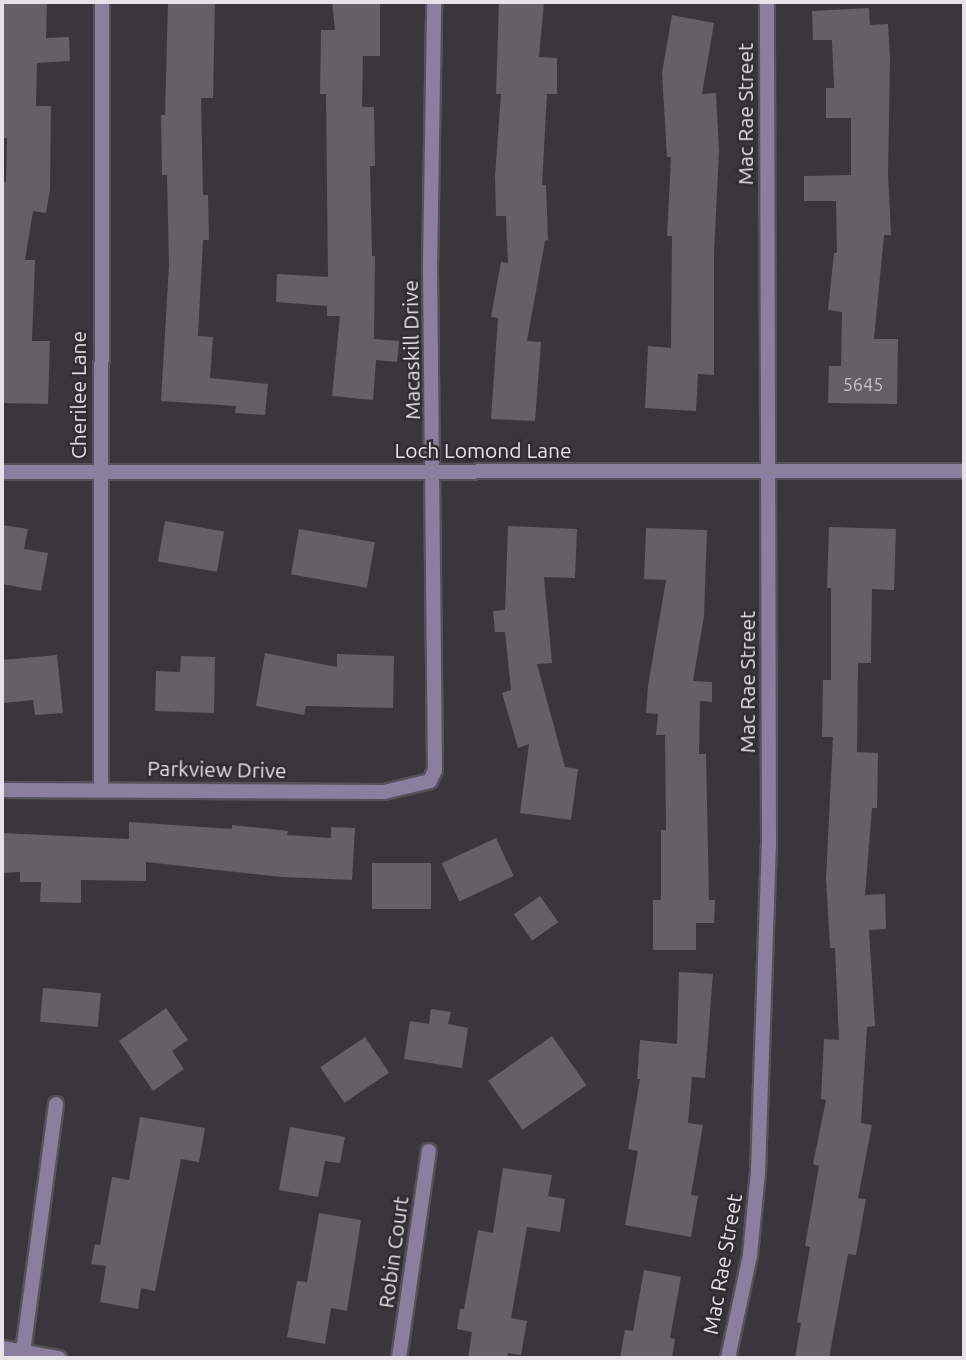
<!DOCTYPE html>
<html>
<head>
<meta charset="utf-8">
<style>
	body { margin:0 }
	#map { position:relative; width:966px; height:1360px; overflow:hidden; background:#39363e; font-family:Ubuntu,sans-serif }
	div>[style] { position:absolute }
	.building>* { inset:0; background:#636068; transform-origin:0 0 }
	.roads { filter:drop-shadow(2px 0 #555259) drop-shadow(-2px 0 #555259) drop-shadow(0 2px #555259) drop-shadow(0 -2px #555259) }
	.street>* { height:14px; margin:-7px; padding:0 7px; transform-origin:7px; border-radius:7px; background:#8b7fa0 }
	span { translate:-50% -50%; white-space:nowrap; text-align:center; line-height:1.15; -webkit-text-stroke:5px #2f2c34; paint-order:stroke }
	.number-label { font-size:18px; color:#c4c2c8 }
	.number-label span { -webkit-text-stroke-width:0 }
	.street-label { font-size:21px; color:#e5e3e8 }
	.frame { position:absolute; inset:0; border:4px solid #e5e3e8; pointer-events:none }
</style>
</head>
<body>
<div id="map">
	<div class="building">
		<div style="clip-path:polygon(2px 2px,47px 2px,46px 38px,69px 37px,70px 61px,37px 63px,36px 106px,51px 106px,50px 189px,46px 213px,33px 211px,25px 260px,35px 260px,32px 341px,50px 341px,48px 404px,2px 403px,2px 181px,6px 182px,7px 138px,2px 138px)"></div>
		<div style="clip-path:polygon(168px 2px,215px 2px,213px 98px,201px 98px,203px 195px,208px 195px,209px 240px,203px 240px,198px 336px,213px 337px,210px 378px,268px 384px,265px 415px,235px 413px,236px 406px,161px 401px,169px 265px,167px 175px,162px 175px,161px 115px,165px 115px)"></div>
		<div style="clip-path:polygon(332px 2px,380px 2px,380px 56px,363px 56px,362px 107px,374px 107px,375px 166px,370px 166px,372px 256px,375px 256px,374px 339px,399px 341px,397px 362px,376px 360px,373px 400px,332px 396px,340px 316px,327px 316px,327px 306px,276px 302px,277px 274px,328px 277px,326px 94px,320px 94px,321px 30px,335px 30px)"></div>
		<div style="clip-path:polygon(499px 2px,544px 2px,539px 57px,557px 58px,557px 94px,547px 94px,542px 185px,546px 185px,548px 240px,545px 241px,527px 341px,541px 342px,535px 421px,491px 419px,498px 318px,491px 317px,501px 262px,508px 263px,506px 216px,496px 216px,495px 176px,501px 94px,496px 94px)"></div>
		<div style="clip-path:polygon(869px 8px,870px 25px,888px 24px,890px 58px,888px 174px,891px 235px,884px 235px,874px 339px,898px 339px,897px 404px,828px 403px,829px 366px,841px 366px,842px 312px,828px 310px,834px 253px,837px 253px,836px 201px,804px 201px,804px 176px,851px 175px,851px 118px,826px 118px,826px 88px,834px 88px,832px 40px,813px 40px,812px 11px)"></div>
		<div style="clip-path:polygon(672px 15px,714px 23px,702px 94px,716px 93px,719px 151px,714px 254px,714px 375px,698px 374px,696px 411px,645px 408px,648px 346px,671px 348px,672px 236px,667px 236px,671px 157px,667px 157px,662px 73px)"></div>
		<div style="left:165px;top:521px;width:60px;height:41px;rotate:10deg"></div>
		<div style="clip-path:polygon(2px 525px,28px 529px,24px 549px,48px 553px,41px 591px,2px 584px)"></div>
		<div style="clip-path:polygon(508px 526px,577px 529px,575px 578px,544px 577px,552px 663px,537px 664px,565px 767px,578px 769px,571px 820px,520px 813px,529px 744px,518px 748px,502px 693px,511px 690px,505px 632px,495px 632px,493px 611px,505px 610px)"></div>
		<div style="clip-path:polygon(829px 527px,896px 529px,894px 590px,872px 589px,871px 663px,858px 663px,857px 752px,878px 753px,877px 808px,872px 808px,865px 895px,885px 894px,886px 929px,869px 930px,875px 1026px,867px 1027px,861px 1123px,872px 1125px,858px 1198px,866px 1199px,856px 1255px,848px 1254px,829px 1358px,795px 1358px,801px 1323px,797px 1322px,810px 1247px,805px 1246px,819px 1166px,813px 1164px,826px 1100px,821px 1099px,824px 1039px,839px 1040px,835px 948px,830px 948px,826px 879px,833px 737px,822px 737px,823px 680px,831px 680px,831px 588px,827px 588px)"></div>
		<div style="clip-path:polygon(646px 528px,707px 530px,704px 616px,693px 681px,712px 682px,712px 702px,700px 701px,699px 754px,706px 754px,709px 900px,715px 900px,714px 923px,696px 923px,696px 950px,653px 950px,653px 900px,661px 900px,661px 830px,666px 830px,665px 735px,656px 735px,658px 714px,646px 713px,648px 686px,666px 580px,644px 579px)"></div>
		<div style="left:299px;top:529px;width:77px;height:46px;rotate:10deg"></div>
		<div style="clip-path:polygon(265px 653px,337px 667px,337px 654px,394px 656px,393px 708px,306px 706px,304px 715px,256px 706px)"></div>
		<div style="clip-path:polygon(57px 655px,63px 713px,35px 715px,33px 700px,4px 703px,2px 660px)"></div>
		<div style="clip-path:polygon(181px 656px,215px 657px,214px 713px,155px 711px,156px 671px,180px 672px)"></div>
		<div style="clip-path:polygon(129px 822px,232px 829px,232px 825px,288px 831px,287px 835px,331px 838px,331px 827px,355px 828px,352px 880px,282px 877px,146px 862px,146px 881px,81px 880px,81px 903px,40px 902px,41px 882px,20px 882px,20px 872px,2px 873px,2px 833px,129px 839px)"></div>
		<div style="left:496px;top:838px;width:42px;height:60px;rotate:65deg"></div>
		<div style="left:372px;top:863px;width:59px;height:46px"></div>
		<div style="left:540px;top:896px;width:32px;height:32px;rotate:55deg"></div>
		<div style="clip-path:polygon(679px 972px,713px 974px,705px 1078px,692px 1077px,688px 1123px,703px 1125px,691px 1195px,698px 1196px,691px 1237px,625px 1225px,638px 1151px,628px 1149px,640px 1079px,637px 1079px,640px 1040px,677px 1044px)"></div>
		<div style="left:43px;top:988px;width:58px;height:34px;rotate:5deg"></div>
		<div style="clip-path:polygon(166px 1008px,188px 1040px,172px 1051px,184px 1069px,153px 1091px,119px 1041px)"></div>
		<div style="clip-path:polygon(431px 1009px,451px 1012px,448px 1024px,468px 1028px,462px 1068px,404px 1059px,410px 1021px,429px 1024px)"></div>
		<div style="left:552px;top:1036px;width:60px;height:78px;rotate:55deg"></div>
		<div style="left:365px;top:1037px;width:43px;height:54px;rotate:56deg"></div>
		<div style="clip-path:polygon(140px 1117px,205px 1128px,199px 1162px,181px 1159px,155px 1291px,141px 1288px,138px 1309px,100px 1302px,106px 1266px,91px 1264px,95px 1244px,100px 1245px,112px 1177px,129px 1180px)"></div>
		<div style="clip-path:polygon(290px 1127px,345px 1137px,340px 1163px,325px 1161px,318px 1197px,279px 1190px)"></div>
		<div style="clip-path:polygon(503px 1168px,552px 1175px,548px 1196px,565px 1199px,560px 1232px,527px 1227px,511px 1318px,527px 1321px,521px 1355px,508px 1353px,507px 1358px,468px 1358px,472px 1332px,457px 1329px,460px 1309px,464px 1309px,478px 1230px,493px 1233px)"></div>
		<div style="clip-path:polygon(319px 1213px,361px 1220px,347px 1311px,331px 1308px,325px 1344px,287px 1337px,297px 1281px,307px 1282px)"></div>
		<div style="clip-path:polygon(644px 1270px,681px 1277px,670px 1338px,675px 1339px,672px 1358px,620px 1358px,625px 1330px,633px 1331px)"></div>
	</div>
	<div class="roads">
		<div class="street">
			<div style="left:2px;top:472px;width:962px;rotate:-0.06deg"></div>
			<div style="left:101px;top:789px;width:787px;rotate:-89.93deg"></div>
			<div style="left:2px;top:790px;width:382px;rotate:0.3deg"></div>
			<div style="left:384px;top:792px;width:47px;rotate:-13.4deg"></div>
			<div style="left:430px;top:781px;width:12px;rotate:-66deg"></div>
			<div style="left:435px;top:770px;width:501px;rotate:-90.57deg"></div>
			<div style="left:430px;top:269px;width:267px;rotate:-89.1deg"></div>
			<div style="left:2px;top:1348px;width:58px;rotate:10deg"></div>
			<div style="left:23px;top:1352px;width:250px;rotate:-82.4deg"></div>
			<div style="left:399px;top:1358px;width:209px;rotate:-81.8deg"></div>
			<div style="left:728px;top:1358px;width:105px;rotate:-77.9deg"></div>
			<div style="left:750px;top:1255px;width:83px;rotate:-84.5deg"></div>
			<div style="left:758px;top:1172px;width:327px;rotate:-88.1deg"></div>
			<div style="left:769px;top:845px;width:843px;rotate:-90.14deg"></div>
		</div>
	</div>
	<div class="number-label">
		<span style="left:863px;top:384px">5645</span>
	</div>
	<div class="street-label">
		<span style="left:745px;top:114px;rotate:-90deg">Mac Rae Street</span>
		<span style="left:411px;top:350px;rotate:-91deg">Macaskill Drive</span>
		<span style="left:78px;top:395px;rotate:-90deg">Cherilee Lane</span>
		<span style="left:483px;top:450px">Loch Lomond Lane</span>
		<span style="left:747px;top:682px;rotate:-90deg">Mac Rae Street</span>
		<span style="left:217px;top:769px;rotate:1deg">Parkview Drive</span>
		<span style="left:393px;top:1252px;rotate:-82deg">Robin Court</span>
		<span style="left:722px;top:1264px;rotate:-80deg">Mac Rae Street</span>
	</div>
	<div class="frame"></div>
</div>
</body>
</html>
